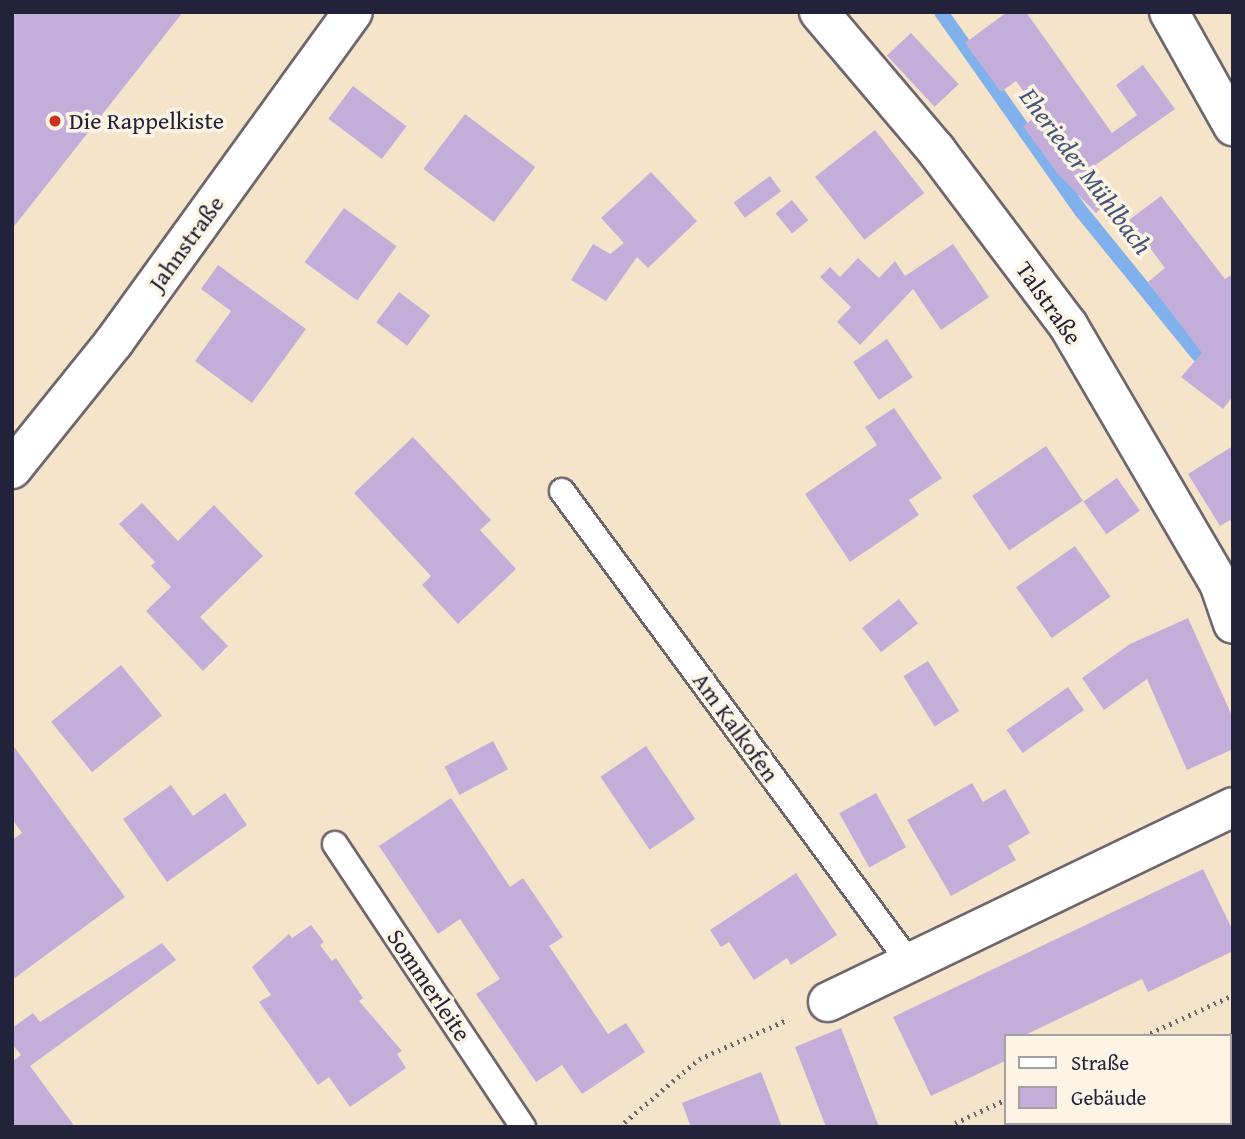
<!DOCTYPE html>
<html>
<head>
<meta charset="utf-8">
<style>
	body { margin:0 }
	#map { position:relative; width:1245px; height:1139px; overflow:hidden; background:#f6e4ca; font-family:"Gentium Book Plus",serif }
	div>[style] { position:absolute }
	.stream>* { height:14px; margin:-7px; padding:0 7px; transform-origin:7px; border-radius:7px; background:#81b1ec }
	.building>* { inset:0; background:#c3aeda; transform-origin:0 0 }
	.path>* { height:4.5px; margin-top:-2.25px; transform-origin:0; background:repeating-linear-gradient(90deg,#6c666d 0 2px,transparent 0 7px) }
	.roads { filter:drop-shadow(2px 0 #6c666d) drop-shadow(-2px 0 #6c666d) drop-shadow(0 2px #6c666d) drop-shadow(0 -2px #6c666d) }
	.service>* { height:24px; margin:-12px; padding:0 12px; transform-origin:12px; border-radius:12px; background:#fff }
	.minor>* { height:38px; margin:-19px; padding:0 19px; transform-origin:19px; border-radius:19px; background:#fff }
	.secondary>* { height:38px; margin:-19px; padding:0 19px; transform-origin:19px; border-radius:19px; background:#fff }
	.dots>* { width:19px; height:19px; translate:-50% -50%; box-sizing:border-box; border:4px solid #fcf5e5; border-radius:50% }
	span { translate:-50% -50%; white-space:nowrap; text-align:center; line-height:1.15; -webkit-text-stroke:7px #fcf5e5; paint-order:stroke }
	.poi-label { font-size:24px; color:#22223b }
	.left { translate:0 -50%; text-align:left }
	.street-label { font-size:24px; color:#22223b }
	.water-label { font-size:26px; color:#435479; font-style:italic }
	.frame { position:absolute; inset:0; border:14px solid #22223b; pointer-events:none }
	.legend { position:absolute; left:1004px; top:1034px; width:228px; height:91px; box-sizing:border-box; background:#fcf5e5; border:2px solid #a5a1a1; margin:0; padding:9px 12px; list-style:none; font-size:21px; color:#22223b }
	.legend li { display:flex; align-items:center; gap:14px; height:35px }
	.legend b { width:35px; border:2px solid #a5a1a1 }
</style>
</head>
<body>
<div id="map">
	<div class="stream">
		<div style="left:941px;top:12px;width:243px;rotate:54.9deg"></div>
		<div style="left:1081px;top:211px;width:186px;rotate:50.9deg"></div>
	</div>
	<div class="building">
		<div style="clip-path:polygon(12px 12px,183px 12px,12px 229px)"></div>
		<div style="clip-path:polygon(1007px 12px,1026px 12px,1112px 133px,1137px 115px,1116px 85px,1143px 65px,1175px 109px,1087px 171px,1113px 196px,1096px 213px,1057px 173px,1023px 126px,1040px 114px,1016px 81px,1001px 92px,965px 43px)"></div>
		<div style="left:911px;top:33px;width:70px;height:33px;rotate:47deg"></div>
		<div style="left:353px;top:86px;width:67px;height:41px;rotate:37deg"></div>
		<div style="left:465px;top:114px;width:88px;height:69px;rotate:37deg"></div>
		<div style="left:875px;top:130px;width:80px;height:76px;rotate:52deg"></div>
		<div style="clip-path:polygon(651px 172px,697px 221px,648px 268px,637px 257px,606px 301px,571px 280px,593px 244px,610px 254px,624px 243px,601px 218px)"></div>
		<div style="left:770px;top:176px;width:19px;height:45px;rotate:54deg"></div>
		<div style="clip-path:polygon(1161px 196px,1225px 279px,1233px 274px,1233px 396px,1223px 409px,1181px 377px,1202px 353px,1148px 282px,1165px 268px,1129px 220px)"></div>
		<div style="left:792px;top:200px;width:26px;height:21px;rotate:51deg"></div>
		<div style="left:344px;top:208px;width:65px;height:67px;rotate:36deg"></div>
		<div style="clip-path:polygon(953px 244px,989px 297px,941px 330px,913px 289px,860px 345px,837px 322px,851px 307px,820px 277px,830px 267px,840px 277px,858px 258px,879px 278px,895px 261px,905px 276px)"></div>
		<div style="clip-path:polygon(218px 265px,306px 329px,252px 403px,195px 361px,231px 311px,201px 289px)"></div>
		<div style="left:399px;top:292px;width:39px;height:38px;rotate:37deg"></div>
		<div style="left:887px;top:339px;width:46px;height:41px;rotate:56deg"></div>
		<div style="clip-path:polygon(894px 408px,942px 478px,909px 500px,919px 515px,850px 562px,805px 494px,877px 445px,865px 427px)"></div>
		<div style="clip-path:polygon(413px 437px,491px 520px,480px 530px,516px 569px,458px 624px,422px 585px,431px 576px,354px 493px)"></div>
		<div style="left:1046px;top:446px;width:66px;height:89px;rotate:56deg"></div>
		<div style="clip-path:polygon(1233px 446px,1233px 525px,1230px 520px,1220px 526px,1188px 474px)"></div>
		<div style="left:1117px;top:478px;width:40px;height:41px;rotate:55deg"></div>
		<div style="clip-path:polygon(142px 503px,178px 541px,214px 505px,263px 556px,200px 617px,228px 646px,203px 671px,146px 611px,171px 587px,151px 566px,155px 562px,119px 524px)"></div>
		<div style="left:1075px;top:546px;width:62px;height:72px;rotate:55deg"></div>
		<div style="left:899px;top:599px;width:31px;height:47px;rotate:52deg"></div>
		<div style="clip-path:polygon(1188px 618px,1233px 718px,1233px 749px,1187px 770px,1147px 679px,1104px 710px,1082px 678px,1130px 644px)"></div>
		<div style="left:928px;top:661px;width:59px;height:29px;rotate:58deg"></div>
		<div style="left:121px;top:665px;width:65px;height:90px;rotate:51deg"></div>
		<div style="left:1068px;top:687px;width:28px;height:75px;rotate:55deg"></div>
		<div style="left:493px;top:741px;width:32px;height:55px;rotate:62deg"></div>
		<div style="clip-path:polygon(12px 744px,125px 897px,12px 980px,12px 840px,22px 833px,12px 819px)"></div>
		<div style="left:646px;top:746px;width:88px;height:55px;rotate:56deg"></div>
		<div style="clip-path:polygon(972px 783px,983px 802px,1005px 789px,1030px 833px,1008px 846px,1016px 860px,951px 896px,907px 820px)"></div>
		<div style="clip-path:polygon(171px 785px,193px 816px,225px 793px,247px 825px,167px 882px,123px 819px)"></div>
		<div style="left:876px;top:793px;width:62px;height:42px;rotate:61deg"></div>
		<div style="clip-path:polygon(451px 798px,510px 887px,523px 878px,563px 937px,549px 946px,608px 1034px,626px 1023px,645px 1052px,582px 1094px,562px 1065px,536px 1082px,476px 994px,500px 979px,460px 919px,438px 934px,379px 846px)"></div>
		<div style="clip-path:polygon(1203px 869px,1233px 931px,1233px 951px,1148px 992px,1142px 979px,1023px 1036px,1005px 1036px,1005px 1061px,931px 1096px,893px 1017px)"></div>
		<div style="clip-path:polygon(796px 873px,837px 935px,791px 965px,787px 958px,754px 980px,729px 942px,721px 947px,710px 930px)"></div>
		<div style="clip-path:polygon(311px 925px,324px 942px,320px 945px,332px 961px,336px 958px,363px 998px,359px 1001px,402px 1051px,397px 1054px,406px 1068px,350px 1107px,329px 1077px,318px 1085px,259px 1002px,271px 995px,252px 967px,289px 934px,292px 938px)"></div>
		<div style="clip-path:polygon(162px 943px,176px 960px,30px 1066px,75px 1127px,12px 1127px,12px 1062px,21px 1055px,12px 1044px,12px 1028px,33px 1013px,40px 1022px)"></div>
		<div style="clip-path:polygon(841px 1028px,879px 1127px,826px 1127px,795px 1047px)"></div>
		<div style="clip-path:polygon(1233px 1032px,1233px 1127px,1045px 1127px,1229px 1123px,1229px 1036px,1223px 1036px)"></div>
		<div style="clip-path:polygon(761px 1072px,782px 1127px,691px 1127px,682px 1103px)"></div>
	</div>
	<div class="path">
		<div style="left:1144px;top:1036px;width:98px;rotate:-24.7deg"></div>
		<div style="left:955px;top:1123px;width:55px;rotate:-24.7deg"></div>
		<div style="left:619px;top:1127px;width:105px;rotate:-40.4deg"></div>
		<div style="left:699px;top:1059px;width:98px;rotate:-24deg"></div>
	</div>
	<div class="roads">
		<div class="service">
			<div style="left:562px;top:491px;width:585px;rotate:53.62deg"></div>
			<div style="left:335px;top:844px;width:340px;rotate:56.4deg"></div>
		</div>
		<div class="minor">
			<div style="left:819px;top:12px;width:181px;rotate:49.7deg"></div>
			<div style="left:936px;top:150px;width:219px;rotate:53deg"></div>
			<div style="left:1068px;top:325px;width:299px;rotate:59.7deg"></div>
			<div style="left:1219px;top:583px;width:43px;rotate:71.1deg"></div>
			<div style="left:12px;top:469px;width:163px;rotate:-51.2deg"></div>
			<div style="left:114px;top:342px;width:407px;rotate:-54.1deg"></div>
			<div style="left:828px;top:1002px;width:449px;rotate:-25.7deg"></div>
		</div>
		<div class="secondary">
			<div style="left:1169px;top:12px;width:131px;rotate:60.7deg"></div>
		</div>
	</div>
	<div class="dots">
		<div style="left:55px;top:121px;background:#c8321e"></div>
	</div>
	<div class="poi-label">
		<span class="left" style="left:69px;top:121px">Die Rappelkiste</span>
	</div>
	<div class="street-label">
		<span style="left:186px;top:243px;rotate:-54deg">Jahnstraße</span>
		<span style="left:1049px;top:303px;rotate:55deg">Talstraße</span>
		<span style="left:736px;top:727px;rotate:54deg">Am Kalkofen</span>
		<span style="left:429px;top:985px;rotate:56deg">Sommerleite</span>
	</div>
	<div class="water-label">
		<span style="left:1086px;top:171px;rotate:53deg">Eherieder Mühlbach</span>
	</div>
	<div class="frame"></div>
	<ul class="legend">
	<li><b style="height:9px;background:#fff"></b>Straße</li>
	<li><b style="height:19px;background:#c3aeda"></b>Gebäude</li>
	</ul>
</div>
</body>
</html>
